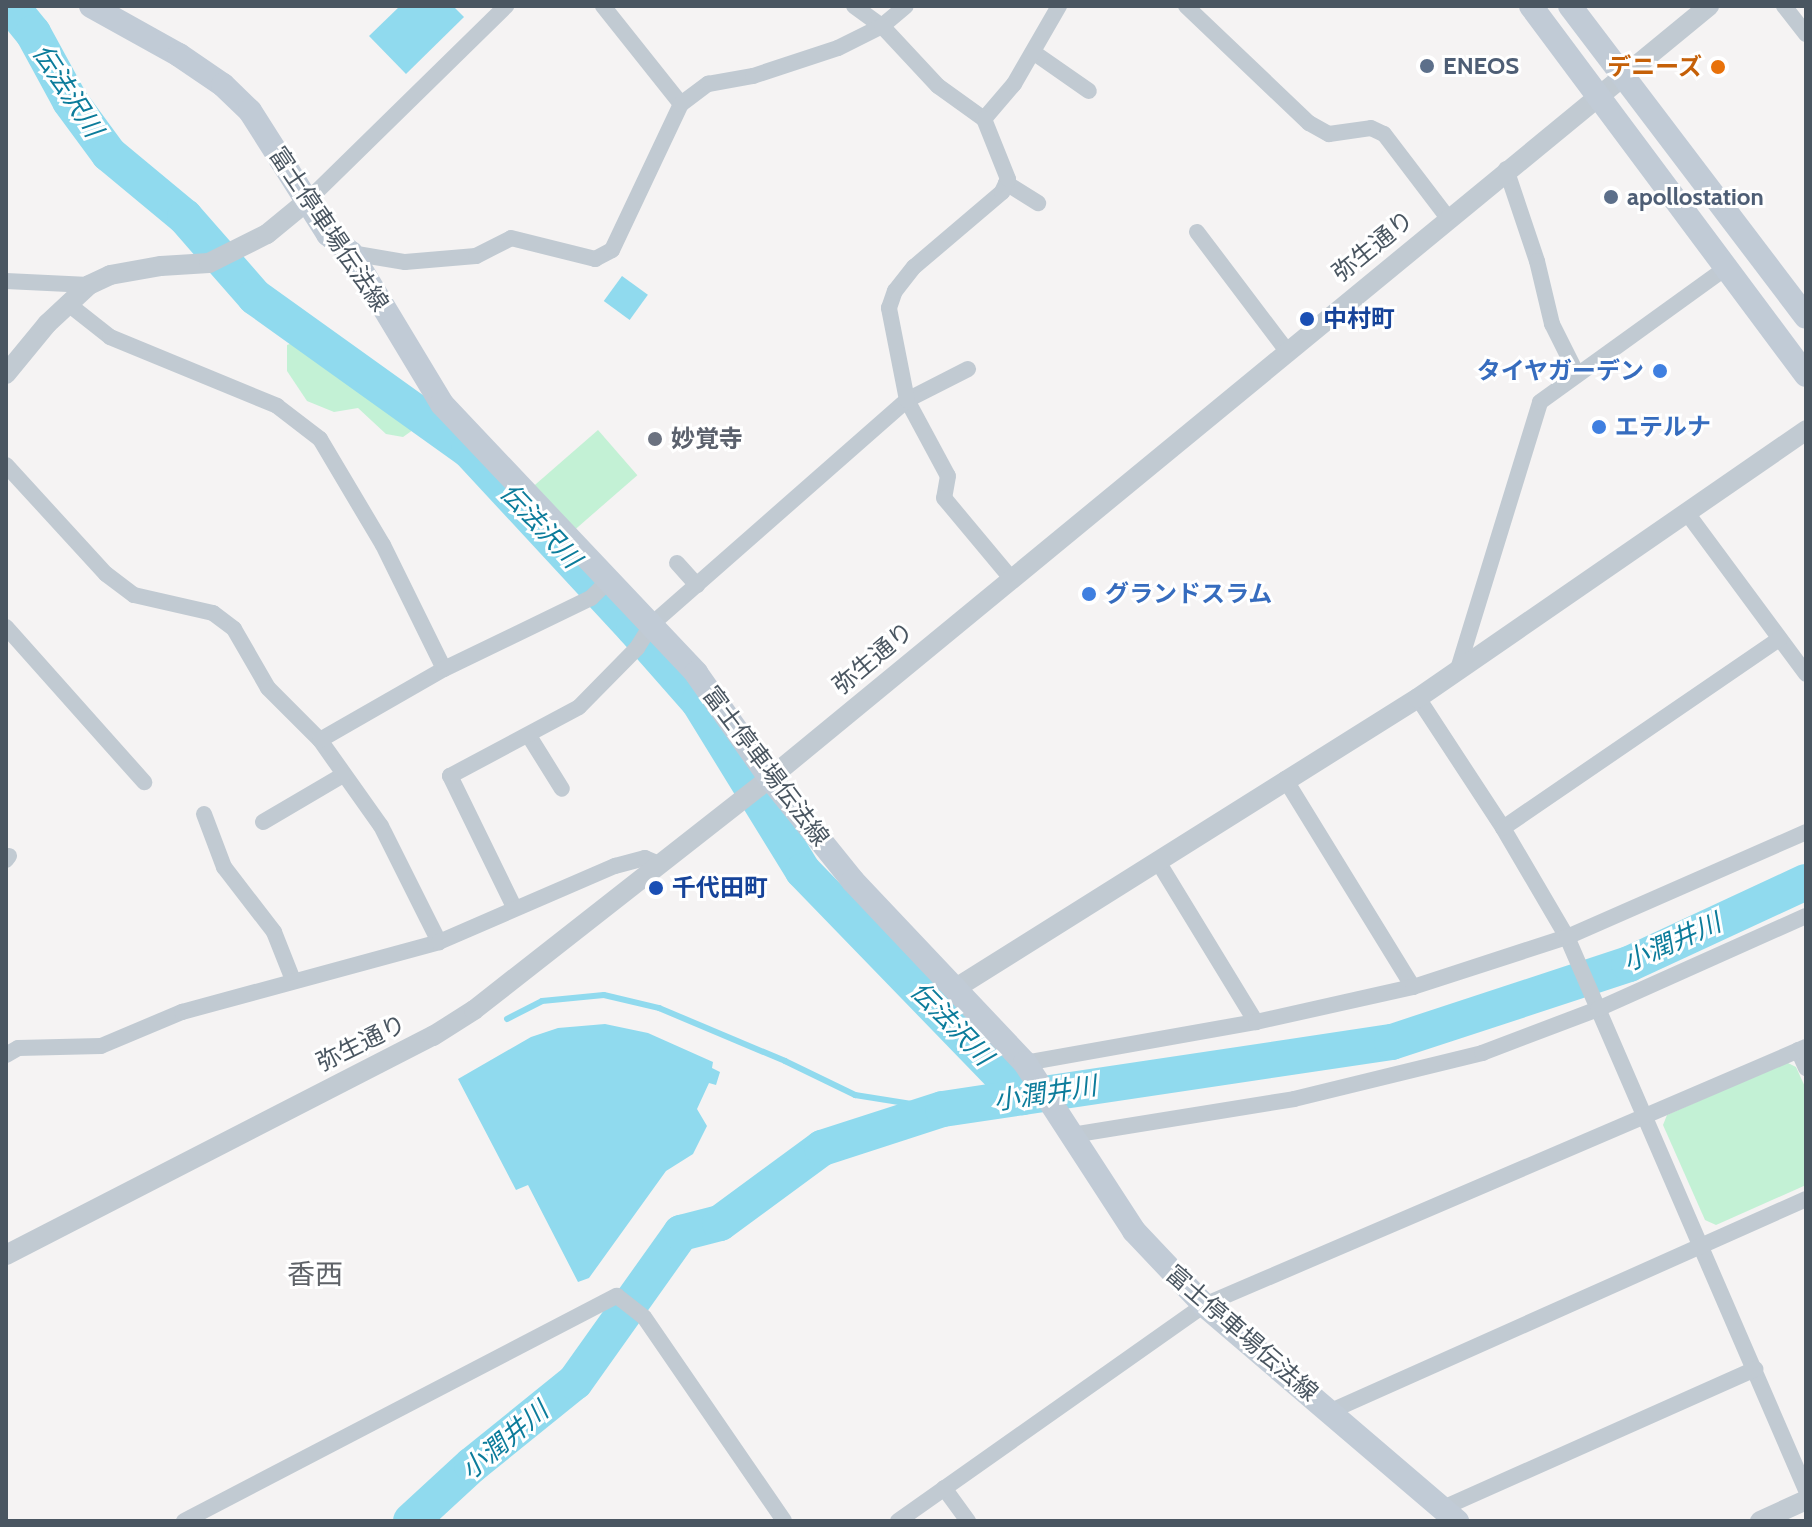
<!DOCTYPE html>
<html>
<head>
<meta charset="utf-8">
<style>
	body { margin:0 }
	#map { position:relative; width:1812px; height:1527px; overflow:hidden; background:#f5f3f3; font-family:Cabin,"Noto Sans JP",sans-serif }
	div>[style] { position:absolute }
	.green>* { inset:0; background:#c3f1d5; transform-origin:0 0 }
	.water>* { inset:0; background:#90daee; transform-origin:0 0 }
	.stream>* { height:6px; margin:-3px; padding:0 3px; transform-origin:3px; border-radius:3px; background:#90daee }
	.river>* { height:36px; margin:-18px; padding:0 18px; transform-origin:18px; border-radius:18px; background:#90daee }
	.minor>* { height:16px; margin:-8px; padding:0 8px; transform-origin:8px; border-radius:8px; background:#c1cad2 }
	.tertiary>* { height:20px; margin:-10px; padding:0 10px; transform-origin:10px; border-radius:10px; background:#c1cad2 }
	.secondary>* { height:24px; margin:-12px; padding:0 12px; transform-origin:12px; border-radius:12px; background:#c1cbd6 }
	.dots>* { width:22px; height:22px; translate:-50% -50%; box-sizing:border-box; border:4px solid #fff; border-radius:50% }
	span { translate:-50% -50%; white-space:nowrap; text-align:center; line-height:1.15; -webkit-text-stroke:6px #fff; paint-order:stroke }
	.service-label { font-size:24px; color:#4e5e75; font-weight:700 }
	.left { translate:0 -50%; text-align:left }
	.food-label { font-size:24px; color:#c56008; font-weight:700 }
	.right { translate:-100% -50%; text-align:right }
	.street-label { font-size:24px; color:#4a5661 }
	.transit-label { font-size:24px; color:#164399; font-weight:700 }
	.shop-label { font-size:24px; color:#366cbe; font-weight:700 }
	.worship-label { font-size:24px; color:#5b616d; font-weight:700 }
	.water-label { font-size:26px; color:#0c7c9b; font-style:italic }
	.quarter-label { font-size:28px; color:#5f6368 }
	.frame { position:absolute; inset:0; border:8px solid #4a5661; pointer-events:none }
</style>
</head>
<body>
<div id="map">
	<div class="green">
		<div style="clip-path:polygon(316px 334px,392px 376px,427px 420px,403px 437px,386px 434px,358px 408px,334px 412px,307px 401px,287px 371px,287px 345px)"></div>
		<div style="left:598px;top:430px;width:60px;height:89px;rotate:49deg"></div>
		<div style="clip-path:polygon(1786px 1062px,1796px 1067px,1806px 1089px,1806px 1185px,1716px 1225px,1705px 1220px,1663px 1125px,1667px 1115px)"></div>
	</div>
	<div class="water">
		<div style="clip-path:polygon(400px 6px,453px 6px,464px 17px,406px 74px,369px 36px)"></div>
		<div style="left:622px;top:276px;width:32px;height:31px;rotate:36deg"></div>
		<div style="clip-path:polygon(605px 1024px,648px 1033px,713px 1062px,712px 1068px,720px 1072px,716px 1085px,709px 1083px,697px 1109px,707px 1126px,693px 1154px,666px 1171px,589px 1278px,578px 1282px,528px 1185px,516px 1190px,458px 1079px,531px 1037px,558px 1028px)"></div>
	</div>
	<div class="stream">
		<div style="left:507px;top:1019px;width:39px;rotate:-27deg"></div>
		<div style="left:542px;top:1001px;width:62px;rotate:-5.5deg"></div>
		<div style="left:604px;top:995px;width:57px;rotate:13.3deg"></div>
		<div style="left:659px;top:1008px;width:137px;rotate:22.8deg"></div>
		<div style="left:785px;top:1061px;width:78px;rotate:25.9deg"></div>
		<div style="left:855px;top:1095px;width:89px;rotate:9deg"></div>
	</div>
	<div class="river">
		<div style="left:11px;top:6px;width:35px;rotate:51deg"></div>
		<div style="left:33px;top:33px;width:77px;rotate:61.4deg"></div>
		<div style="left:70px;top:101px;width:66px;rotate:53.7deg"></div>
		<div style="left:109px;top:154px;width:99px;rotate:39.7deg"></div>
		<div style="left:185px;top:217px;width:106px;rotate:48.8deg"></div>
		<div style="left:255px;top:297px;width:263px;rotate:35.6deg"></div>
		<div style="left:469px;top:450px;width:243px;rotate:47.2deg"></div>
		<div style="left:634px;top:628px;width:98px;rotate:48.7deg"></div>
		<div style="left:699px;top:702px;width:198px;rotate:58.4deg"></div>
		<div style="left:803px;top:871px;width:315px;rotate:45.9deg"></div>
		<div style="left:411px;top:1521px;width:83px;rotate:-42.6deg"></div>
		<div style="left:472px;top:1465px;width:132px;rotate:-38.9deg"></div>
		<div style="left:575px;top:1382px;width:183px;rotate:-54.6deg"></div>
		<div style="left:681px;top:1233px;width:40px;rotate:-14.4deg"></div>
		<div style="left:720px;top:1223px;width:127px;rotate:-36.3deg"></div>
		<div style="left:822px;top:1148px;width:127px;rotate:-17.9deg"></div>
		<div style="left:943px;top:1109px;width:454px;rotate:-8.5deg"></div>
		<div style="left:1392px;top:1042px;width:250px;rotate:-18.2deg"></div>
		<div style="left:1629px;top:964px;width:195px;rotate:-24.9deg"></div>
	</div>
	<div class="minor">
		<div style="left:603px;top:6px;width:125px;rotate:51.5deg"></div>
		<div style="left:854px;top:6px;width:34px;rotate:36deg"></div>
		<div style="left:882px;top:26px;width:31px;rotate:-40deg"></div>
		<div style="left:1186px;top:6px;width:170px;rotate:43.6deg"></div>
		<div style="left:1309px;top:123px;width:23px;rotate:29deg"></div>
		<div style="left:1329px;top:134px;width:42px;rotate:-8.1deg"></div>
		<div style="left:1371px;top:128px;width:14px;rotate:25deg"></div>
		<div style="left:1384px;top:134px;width:106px;rotate:52.7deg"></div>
		<div style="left:1784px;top:6px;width:36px;rotate:52deg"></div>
		<div style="left:1033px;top:52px;width:68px;rotate:34.9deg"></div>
		<div style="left:1506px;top:169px;width:97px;rotate:71.4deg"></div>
		<div style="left:1537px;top:261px;width:65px;rotate:76.6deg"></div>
		<div style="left:1552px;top:324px;width:56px;rotate:63.4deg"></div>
		<div style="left:1006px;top:183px;width:38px;rotate:32deg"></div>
		<div style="left:307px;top:201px;width:279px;rotate:-44.4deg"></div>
		<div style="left:1197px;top:232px;width:149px;rotate:52.9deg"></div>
		<div style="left:351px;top:253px;width:55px;rotate:9.5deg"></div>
		<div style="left:405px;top:262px;width:71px;rotate:-4.8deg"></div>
		<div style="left:476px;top:256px;width:39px;rotate:-27deg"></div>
		<div style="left:511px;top:238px;width:87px;rotate:14deg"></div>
		<div style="left:595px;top:259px;width:19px;rotate:-28deg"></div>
		<div style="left:612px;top:250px;width:161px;rotate:-64.7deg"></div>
		<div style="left:681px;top:104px;width:34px;rotate:-37deg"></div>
		<div style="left:708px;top:84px;width:46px;rotate:-10.1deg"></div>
		<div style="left:753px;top:76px;width:89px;rotate:-18.2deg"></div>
		<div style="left:838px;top:48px;width:49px;rotate:-26.6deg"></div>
		<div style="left:882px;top:26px;width:82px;rotate:47deg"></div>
		<div style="left:938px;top:86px;width:57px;rotate:35.7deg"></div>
		<div style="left:984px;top:119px;width:46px;rotate:-49.4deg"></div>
		<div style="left:1014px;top:84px;width:90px;rotate:-60deg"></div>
		<div style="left:6px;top:281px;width:83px;rotate:2.8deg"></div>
		<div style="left:67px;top:303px;width:55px;rotate:38.3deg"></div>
		<div style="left:110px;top:337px;width:181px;rotate:22.4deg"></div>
		<div style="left:277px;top:406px;width:54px;rotate:37.5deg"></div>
		<div style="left:320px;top:439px;width:123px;rotate:59.3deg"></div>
		<div style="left:383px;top:545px;width:138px;rotate:63.8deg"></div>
		<div style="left:968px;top:369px;width:68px;rotate:153.1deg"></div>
		<div style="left:907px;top:400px;width:86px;rotate:61.7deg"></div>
		<div style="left:948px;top:476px;width:22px;rotate:100deg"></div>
		<div style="left:944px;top:498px;width:104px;rotate:50.1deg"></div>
		<div style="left:6px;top:465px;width:148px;rotate:47.5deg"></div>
		<div style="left:106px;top:574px;width:35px;rotate:37deg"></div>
		<div style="left:134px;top:595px;width:81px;rotate:12.8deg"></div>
		<div style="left:213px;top:613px;width:26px;rotate:37deg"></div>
		<div style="left:234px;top:629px;width:68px;rotate:60deg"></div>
		<div style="left:268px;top:688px;width:74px;rotate:45deg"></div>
		<div style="left:320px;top:740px;width:105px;rotate:54.7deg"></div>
		<div style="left:381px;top:826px;width:130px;rotate:63.4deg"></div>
		<div style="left:1687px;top:513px;width:200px;rotate:53.5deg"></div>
		<div style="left:677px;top:563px;width:30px;rotate:48deg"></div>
		<div style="left:6px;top:627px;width:208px;rotate:48.3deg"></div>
		<div style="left:1458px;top:669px;width:279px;rotate:-72.9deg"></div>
		<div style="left:1540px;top:402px;width:231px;rotate:-35.8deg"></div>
		<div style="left:1418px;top:698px;width:155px;rotate:56.8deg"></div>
		<div style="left:1503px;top:828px;width:126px;rotate:59.6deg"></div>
		<div style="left:1567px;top:937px;width:602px;rotate:66.63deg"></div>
		<div style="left:529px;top:736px;width:62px;rotate:58.1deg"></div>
		<div style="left:320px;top:740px;width:143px;rotate:-29.8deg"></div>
		<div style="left:444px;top:669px;width:163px;rotate:-25.8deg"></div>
		<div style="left:591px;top:598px;width:23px;rotate:-45deg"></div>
		<div style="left:1285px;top:779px;width:244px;rotate:58.4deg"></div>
		<div style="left:204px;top:814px;width:57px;rotate:69.3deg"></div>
		<div style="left:224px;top:867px;width:82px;rotate:52.4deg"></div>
		<div style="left:274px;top:932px;width:52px;rotate:68.4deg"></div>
		<div style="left:263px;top:822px;width:93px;rotate:-30.4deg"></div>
		<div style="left:1503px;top:828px;width:335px;rotate:-34.4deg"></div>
		<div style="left:6px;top:860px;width:5px;rotate:-53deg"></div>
		<div style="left:1157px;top:860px;width:190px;rotate:58.6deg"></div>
		<div style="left:514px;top:907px;width:146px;rotate:-116deg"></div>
		<div style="left:450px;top:776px;width:146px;rotate:-28.1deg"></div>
		<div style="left:579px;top:707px;width:83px;rotate:-45.5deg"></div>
		<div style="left:637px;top:648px;width:28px;rotate:-58deg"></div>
		<div style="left:652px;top:624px;width:339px;rotate:-41.3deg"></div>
		<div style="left:907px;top:400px;width:94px;rotate:-101.1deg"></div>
		<div style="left:889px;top:308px;width:18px;rotate:-71deg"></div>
		<div style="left:895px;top:291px;width:31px;rotate:-52deg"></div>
		<div style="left:914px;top:267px;width:116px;rotate:-40.4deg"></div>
		<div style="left:1002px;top:192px;width:14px;rotate:-65deg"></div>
		<div style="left:1008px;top:179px;width:65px;rotate:-111.8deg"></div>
		<div style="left:1798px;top:1050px;width:20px;rotate:66deg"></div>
		<div style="left:6px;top:1055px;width:14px;rotate:-30deg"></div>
		<div style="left:18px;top:1048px;width:83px;rotate:-1.4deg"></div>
		<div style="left:101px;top:1046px;width:88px;rotate:-22.8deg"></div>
		<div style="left:182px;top:1012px;width:266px;rotate:-15.2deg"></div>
		<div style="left:439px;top:942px;width:192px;rotate:-23.4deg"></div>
		<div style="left:615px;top:866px;width:31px;rotate:-15deg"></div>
		<div style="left:645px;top:858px;width:13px;rotate:23deg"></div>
		<div style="left:1025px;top:1063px;width:235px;rotate:-10.1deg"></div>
		<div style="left:1256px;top:1022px;width:161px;rotate:-12.6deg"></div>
		<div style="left:1413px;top:987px;width:162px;rotate:-18deg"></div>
		<div style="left:1567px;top:937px;width:261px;rotate:-23.7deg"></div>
		<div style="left:1072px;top:1135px;width:225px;rotate:-9.2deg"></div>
		<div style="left:1294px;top:1099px;width:194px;rotate:-13.7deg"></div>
		<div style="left:1482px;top:1053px;width:124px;rotate:-20.8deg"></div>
		<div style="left:1598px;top:1009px;width:228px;rotate:-24.1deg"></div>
		<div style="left:1331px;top:1411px;width:520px;rotate:-24.05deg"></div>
		<div style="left:944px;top:1488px;width:41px;rotate:54deg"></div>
		<div style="left:1443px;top:1508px;width:342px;rotate:-24deg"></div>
		<div style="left:184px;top:1521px;width:488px;rotate:-27.5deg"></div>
		<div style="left:617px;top:1296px;width:34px;rotate:38deg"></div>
		<div style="left:644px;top:1317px;width:247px;rotate:55.5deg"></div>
		<div style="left:898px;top:1521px;width:375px;rotate:-35.2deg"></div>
		<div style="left:1204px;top:1305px;width:655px;rotate:-23.2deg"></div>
	</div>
	<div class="tertiary">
		<div style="left:6px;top:374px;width:65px;rotate:-50.6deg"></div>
		<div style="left:47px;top:324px;width:57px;rotate:-42.9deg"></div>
		<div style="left:89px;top:285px;width:23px;rotate:-25deg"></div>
		<div style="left:110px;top:275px;width:52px;rotate:-10deg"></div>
		<div style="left:161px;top:266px;width:48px;rotate:-3.6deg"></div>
		<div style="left:209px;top:263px;width:65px;rotate:-26.6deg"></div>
		<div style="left:267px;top:234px;width:52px;rotate:-39.5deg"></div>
		<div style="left:956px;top:988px;width:545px;rotate:-32.12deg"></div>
		<div style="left:1418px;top:698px;width:472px;rotate:-34.6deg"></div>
		<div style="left:6px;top:1255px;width:480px;rotate:-27.2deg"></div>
		<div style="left:433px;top:1036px;width:49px;rotate:-32.4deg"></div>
		<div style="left:474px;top:1010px;width:376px;rotate:-38.1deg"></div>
		<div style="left:770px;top:778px;width:1216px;rotate:-39.43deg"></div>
		<div style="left:1760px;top:1521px;width:51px;rotate:-24.5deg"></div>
	</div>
	<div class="secondary">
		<div style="left:91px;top:6px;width:101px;rotate:29.1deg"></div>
		<div style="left:179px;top:55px;width:53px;rotate:34.3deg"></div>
		<div style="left:223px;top:85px;width:37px;rotate:44deg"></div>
		<div style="left:250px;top:111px;width:146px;rotate:57.6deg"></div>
		<div style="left:328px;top:234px;width:30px;rotate:40deg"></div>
		<div style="left:351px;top:253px;width:176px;rotate:58.9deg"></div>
		<div style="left:442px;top:404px;width:370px;rotate:46.6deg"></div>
		<div style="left:696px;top:673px;width:128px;rotate:54.8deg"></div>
		<div style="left:770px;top:778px;width:132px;rotate:51.1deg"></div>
		<div style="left:853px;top:881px;width:250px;rotate:46.6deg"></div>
		<div style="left:1025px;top:1063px;width:200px;rotate:57deg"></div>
		<div style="left:1134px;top:1231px;width:102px;rotate:46.6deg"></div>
		<div style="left:1204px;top:1305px;width:333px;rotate:40.5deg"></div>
		<div style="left:1531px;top:6px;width:460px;rotate:53.3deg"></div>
		<div style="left:1570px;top:6px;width:390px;rotate:52.8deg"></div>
	</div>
	<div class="dots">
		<div style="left:1427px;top:66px;background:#5c6f8a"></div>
		<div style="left:1718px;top:67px;background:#e8710a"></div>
		<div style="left:1611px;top:197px;background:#5c6f8a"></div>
		<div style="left:1307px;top:319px;background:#1a4fb4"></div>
		<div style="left:1660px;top:371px;background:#3f7fe0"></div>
		<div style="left:1599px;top:427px;background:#3f7fe0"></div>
		<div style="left:655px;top:439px;background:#6b7280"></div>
		<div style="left:1089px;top:594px;background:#3f7fe0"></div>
		<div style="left:656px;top:888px;background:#1a4fb4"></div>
	</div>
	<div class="service-label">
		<span class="left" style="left:1443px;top:66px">ENEOS</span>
		<span class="left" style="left:1627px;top:197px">apollostation</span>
	</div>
	<div class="food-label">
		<span class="right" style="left:1702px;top:67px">デニーズ</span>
	</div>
	<div class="street-label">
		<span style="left:329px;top:229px;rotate:56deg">富士停車場伝法線</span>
		<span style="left:1373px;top:246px;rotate:-39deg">弥生通り</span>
		<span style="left:873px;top:658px;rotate:-40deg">弥生通り</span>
		<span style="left:766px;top:766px;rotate:53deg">富士停車場伝法線</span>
		<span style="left:361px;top:1043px;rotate:-26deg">弥生通り</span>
		<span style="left:1242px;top:1333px;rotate:41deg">富士停車場伝法線</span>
	</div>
	<div class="transit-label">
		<span class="left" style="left:1323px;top:319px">中村町</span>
		<span class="left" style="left:672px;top:888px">千代田町</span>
	</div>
	<div class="shop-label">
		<span class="right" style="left:1644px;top:371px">タイヤガーデン</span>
		<span class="left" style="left:1615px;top:427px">エテルナ</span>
		<span class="left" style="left:1105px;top:594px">グランドスラム</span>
	</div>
	<div class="worship-label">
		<span class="left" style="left:671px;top:439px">妙覚寺</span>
	</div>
	<div class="water-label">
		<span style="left:67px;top:91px;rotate:57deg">伝法沢川</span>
		<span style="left:540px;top:526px;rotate:47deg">伝法沢川</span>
		<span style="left:1672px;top:943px;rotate:-24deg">小潤井川</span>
		<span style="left:951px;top:1024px;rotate:46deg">伝法沢川</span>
		<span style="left:1045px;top:1094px;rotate:-9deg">小潤井川</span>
		<span style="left:505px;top:1441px;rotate:-40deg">小潤井川</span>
	</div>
	<div class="quarter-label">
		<span style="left:315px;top:1274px">香西</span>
	</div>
	<div class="frame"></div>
</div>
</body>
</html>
